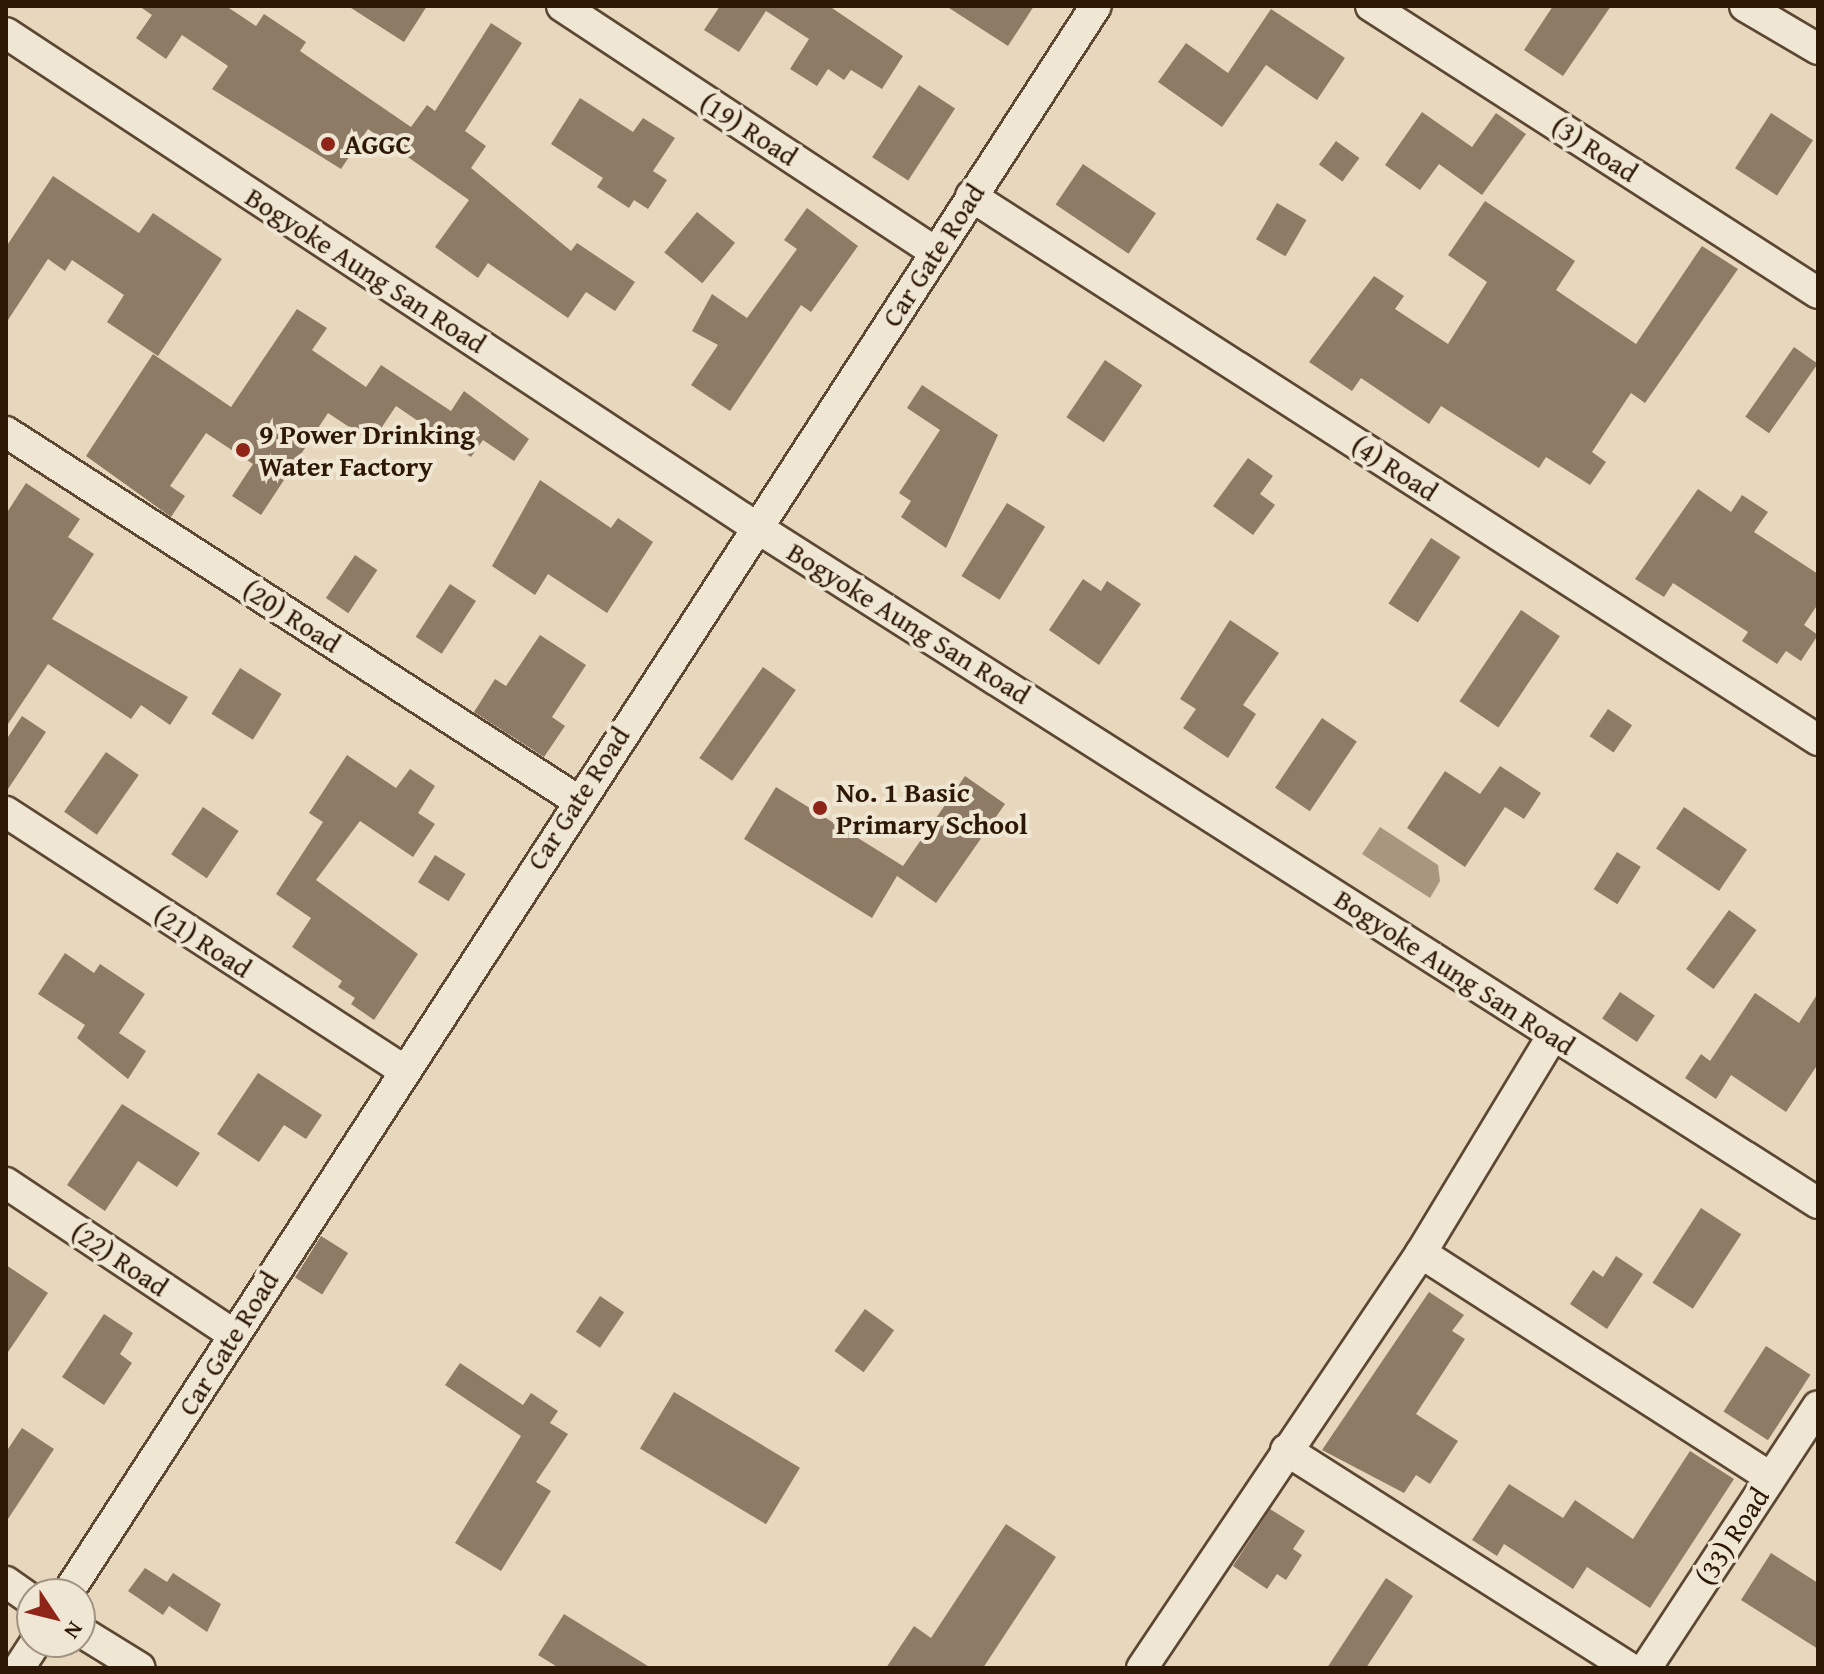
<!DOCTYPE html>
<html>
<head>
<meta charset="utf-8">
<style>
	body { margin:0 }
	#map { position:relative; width:1824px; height:1674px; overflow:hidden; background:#e7d8bd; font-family:"Gentium Book Plus",serif }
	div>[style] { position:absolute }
	.water>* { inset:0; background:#a8967e }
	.building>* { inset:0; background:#8e7b65; transform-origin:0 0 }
	.roads { filter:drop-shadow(2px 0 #5c4733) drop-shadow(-2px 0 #5c4733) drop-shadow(0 2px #5c4733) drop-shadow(0 -2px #5c4733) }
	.minor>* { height:30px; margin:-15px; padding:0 15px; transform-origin:15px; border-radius:15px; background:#efe6d4 }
	.dots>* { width:22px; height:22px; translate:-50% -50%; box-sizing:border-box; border:4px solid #efe6d4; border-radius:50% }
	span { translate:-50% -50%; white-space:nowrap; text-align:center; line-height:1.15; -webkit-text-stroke:8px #efe6d4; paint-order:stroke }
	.street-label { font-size:28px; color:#2d1705 }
	.poi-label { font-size:28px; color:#2d1705; font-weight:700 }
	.left { translate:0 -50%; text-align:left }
	.frame { position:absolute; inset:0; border:8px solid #2d1705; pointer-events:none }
	.north { position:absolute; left:16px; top:1578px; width:80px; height:80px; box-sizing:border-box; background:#efe6d4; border:2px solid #a19381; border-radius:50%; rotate:125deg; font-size:22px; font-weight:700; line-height:32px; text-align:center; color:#2d1705 }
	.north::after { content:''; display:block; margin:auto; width:28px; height:36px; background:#8f2418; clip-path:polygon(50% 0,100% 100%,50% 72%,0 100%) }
</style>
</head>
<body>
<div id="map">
	<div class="water">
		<div style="clip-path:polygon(1380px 827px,1438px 865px,1440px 881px,1430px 898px,1362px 854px)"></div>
	</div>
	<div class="building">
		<div style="clip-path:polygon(139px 6px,226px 6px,256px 26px,264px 14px,306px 42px,300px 51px,411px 127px,427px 105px,435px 111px,491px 23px,522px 43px,465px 131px,486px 146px,471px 168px,571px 251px,577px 243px,635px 282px,615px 311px,586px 292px,568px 318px,488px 263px,478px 278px,435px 247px,469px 200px,368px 129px,341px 169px,212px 89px,228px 66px,182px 35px,166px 59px,136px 38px,152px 15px)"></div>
		<div style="clip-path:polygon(348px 6px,427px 6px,404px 42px)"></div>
		<div style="clip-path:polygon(720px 6px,829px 6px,903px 56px,882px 89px,851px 70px,844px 80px,828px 69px,817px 86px,790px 69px,809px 39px,766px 11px,739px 52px,704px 30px)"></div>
		<div style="clip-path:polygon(946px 6px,1034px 6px,1008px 46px)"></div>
		<div style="clip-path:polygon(1553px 6px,1611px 6px,1563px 76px,1524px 50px)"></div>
		<div style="clip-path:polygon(1271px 9px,1345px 58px,1317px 100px,1266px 65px,1222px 127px,1158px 82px,1186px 43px,1228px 73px)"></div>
		<div style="left:919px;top:85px;width:43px;height:86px;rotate:33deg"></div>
		<div style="clip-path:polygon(580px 98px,633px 132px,643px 118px,675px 138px,653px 171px,667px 180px,648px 209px,634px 200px,629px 208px,597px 187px,603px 178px,551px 144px)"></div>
		<div style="clip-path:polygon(1422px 112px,1472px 147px,1496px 113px,1526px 134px,1482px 195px,1439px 164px,1420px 190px,1385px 165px)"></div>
		<div style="left:1771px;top:113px;width:50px;height:66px;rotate:33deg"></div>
		<div style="left:1336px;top:141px;width:29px;height:29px;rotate:36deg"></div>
		<div style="left:1083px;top:164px;width:88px;height:49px;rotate:34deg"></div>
		<div style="clip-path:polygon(53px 176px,139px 233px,153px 213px,222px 259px,158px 356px,107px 322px,124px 295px,72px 260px,65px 271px,48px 259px,6px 323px,6px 247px)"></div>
		<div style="clip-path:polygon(1485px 201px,1575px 261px,1556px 290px,1636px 344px,1702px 246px,1738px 269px,1645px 403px,1631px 393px,1592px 452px,1606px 462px,1590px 485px,1546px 457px,1539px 468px,1441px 406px,1429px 424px,1361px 378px,1352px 391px,1309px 362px,1374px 276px,1404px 296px,1395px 309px,1448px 344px,1487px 282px,1448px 255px)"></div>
		<div style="left:1277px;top:203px;width:34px;height:42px;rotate:30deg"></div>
		<div style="clip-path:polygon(807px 208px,858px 246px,811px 312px,801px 305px,730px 411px,691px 385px,718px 345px,692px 331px,712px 294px,747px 318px,797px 249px,784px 240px)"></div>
		<div style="left:697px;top:212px;width:49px;height:52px;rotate:39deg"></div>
		<div style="clip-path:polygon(297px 309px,327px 328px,312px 350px,366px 387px,381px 365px,451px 411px,464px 391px,529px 439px,514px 461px,483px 440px,471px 457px,396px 406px,372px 442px,328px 413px,261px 515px,232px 496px,253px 464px,206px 433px,170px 486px,185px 496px,171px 517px,86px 456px,153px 354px,231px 407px)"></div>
		<div style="left:1794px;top:347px;width:29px;height:85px;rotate:35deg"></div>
		<div style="left:1105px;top:360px;width:45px;height:69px;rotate:34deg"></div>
		<div style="clip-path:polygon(922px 385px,998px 435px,946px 548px,901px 517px,911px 501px,899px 493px,940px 430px,907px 408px)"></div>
		<div style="clip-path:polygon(1248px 458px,1273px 476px,1260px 494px,1275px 505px,1253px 535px,1213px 506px)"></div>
		<div style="clip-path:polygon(540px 480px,611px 528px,618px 518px,653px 542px,607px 613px,548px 574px,535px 595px,492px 566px)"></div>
		<div style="clip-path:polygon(26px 483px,80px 519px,68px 537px,94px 554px,52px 619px,188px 697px,170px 725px,141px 705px,131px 719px,48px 664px,6px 727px,6px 514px)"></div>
		<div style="clip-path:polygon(1698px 489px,1731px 512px,1742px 495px,1768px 512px,1754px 532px,1818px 574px,1818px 604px,1804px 625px,1818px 635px,1801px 661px,1786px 651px,1777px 664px,1742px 641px,1748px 632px,1673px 583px,1664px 597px,1635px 579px)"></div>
		<div style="left:1007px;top:503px;width:45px;height:86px;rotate:32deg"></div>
		<div style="left:1431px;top:538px;width:35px;height:78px;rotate:33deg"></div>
		<div style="left:355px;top:555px;width:27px;height:52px;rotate:34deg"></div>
		<div style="clip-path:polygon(1083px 579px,1101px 591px,1107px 581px,1141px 604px,1099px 665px,1049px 630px)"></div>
		<div style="left:450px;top:584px;width:31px;height:63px;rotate:33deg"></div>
		<div style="left:1521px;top:610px;width:47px;height:110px;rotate:34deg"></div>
		<div style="clip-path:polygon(1230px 620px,1279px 653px,1243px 705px,1256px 714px,1228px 758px,1183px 728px,1196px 709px,1180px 699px)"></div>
		<div style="clip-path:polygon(540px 635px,586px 665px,552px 717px,565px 726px,544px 757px,474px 712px,495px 679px,506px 686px)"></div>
		<div style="left:763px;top:667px;width:40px;height:111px;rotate:35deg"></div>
		<div style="left:240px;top:668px;width:49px;height:54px;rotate:32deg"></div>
		<div style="left:1608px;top:709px;width:29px;height:33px;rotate:34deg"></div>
		<div style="clip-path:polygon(22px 716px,46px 732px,6px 792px,6px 740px)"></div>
		<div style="left:1322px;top:718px;width:42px;height:84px;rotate:34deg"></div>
		<div style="left:106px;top:752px;width:40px;height:73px;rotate:35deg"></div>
		<div style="clip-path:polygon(347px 755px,396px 788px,410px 769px,435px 786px,418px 813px,435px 824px,413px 857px,360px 821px,316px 880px,418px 954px,374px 1020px,351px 1004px,355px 998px,338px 987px,342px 981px,292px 947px,311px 918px,276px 894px,323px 822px,309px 813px)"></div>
		<div style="clip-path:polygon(1500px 766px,1541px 793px,1524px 819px,1505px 807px,1465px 867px,1407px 828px,1445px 771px,1480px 794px)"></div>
		<div style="clip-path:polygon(965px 776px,1005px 804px,936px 903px,897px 876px,872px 918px,744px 839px,776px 787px,903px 866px)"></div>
		<div style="left:203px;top:807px;width:43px;height:57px;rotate:34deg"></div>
		<div style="left:1684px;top:807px;width:76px;height:50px;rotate:34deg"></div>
		<div style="left:1617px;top:852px;width:28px;height:44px;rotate:32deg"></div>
		<div style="left:435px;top:855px;width:36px;height:32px;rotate:32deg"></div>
		<div style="left:1729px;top:910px;width:34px;height:73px;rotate:36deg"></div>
		<div style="clip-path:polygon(65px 953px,94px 973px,100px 964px,145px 994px,119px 1033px,146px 1051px,128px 1079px,77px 1038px,85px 1025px,38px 994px)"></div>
		<div style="left:1620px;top:992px;width:42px;height:32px;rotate:34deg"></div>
		<div style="clip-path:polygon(1755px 993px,1799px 1023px,1818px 993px,1818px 1064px,1786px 1112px,1731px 1075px,1716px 1099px,1685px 1078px,1701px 1054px,1710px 1061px)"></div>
		<div style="clip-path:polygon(258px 1073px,322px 1115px,306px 1139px,284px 1125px,259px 1162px,217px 1134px)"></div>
		<div style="clip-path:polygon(122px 1104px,200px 1153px,177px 1187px,138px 1161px,105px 1211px,67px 1185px)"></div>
		<div style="left:1701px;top:1208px;width:48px;height:89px;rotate:33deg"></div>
		<div style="left:321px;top:1236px;width:32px;height:49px;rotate:32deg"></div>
		<div style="clip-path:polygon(1616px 1256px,1643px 1274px,1607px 1329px,1570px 1304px,1593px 1270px,1603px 1277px)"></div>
		<div style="clip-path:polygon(6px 1265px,48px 1293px,6px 1355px)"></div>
		<div style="clip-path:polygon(1429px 1292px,1464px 1315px,1452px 1331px,1465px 1339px,1416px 1414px,1458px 1441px,1430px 1484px,1416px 1475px,1404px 1493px,1322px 1450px)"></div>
		<div style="left:600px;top:1296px;width:29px;height:43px;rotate:34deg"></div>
		<div style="left:865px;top:1309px;width:36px;height:52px;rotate:36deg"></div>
		<div style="clip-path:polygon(104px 1314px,133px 1333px,120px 1354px,132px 1363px,104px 1405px,62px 1377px)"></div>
		<div style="left:1766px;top:1346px;width:53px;height:78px;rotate:33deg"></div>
		<div style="clip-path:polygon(460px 1363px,523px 1405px,531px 1393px,558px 1411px,550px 1423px,568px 1434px,536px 1482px,551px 1491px,501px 1571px,455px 1543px,521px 1436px,445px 1385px)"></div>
		<div style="left:674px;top:1392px;width:147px;height:66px;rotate:31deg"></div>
		<div style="clip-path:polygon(22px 1428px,54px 1449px,6px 1522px,6px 1452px)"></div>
		<div style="clip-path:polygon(1690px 1451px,1734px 1479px,1650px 1608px,1587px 1567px,1573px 1589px,1504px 1544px,1497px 1556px,1472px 1540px,1509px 1484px,1563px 1518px,1575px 1500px,1633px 1539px)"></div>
		<div style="clip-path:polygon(1270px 1509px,1305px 1531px,1293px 1549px,1302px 1555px,1286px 1580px,1277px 1574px,1267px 1589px,1233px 1566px)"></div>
		<div style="clip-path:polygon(1006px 1524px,1056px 1557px,983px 1668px,886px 1668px,914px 1626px,931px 1638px)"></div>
		<div style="clip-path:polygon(1771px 1553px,1818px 1583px,1818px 1649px,1741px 1600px)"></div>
		<div style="clip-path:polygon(145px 1568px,167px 1582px,173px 1573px,221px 1604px,207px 1632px,169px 1606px,163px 1615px,128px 1591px)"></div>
		<div style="clip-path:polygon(1386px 1578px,1413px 1596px,1366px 1668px,1327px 1668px)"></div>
		<div style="clip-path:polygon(564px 1614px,651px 1668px,559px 1668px,538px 1655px)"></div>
	</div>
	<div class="roads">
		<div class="minor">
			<div style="left:562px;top:6px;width:447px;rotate:33.4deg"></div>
			<div style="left:1371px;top:6px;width:531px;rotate:32.7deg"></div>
			<div style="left:1745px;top:6px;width:85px;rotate:30.5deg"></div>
			<div style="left:6px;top:33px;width:898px;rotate:33.37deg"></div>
			<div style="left:756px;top:527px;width:1259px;rotate:32.48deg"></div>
			<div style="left:971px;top:196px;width:1007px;rotate:32.71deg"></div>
			<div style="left:6px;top:432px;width:679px;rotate:32.8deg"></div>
			<div style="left:6px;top:812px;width:471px;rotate:33deg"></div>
			<div style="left:6px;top:1183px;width:274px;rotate:33.7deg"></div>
			<div style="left:1421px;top:1253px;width:415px;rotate:32.7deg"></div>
			<div style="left:1286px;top:1450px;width:407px;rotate:32.4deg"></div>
			<div style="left:6px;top:1582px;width:32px;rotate:35deg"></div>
			<div style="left:67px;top:1594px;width:1892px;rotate:-57.06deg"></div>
			<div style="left:80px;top:1631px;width:70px;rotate:31.7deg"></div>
			<div style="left:19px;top:1668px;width:31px;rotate:-57deg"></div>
			<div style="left:1142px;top:1668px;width:500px;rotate:-56.09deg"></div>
			<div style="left:1421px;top:1253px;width:251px;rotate:-58.8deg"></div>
			<div style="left:1646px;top:1668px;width:313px;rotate:-56.7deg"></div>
		</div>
	</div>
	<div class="dots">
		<div style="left:328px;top:144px;background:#8f2418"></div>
		<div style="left:243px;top:450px;background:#8f2418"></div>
		<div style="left:820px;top:808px;background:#8f2418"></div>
	</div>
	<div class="street-label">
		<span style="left:749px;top:129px;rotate:33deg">(19) Road</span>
		<span style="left:1595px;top:149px;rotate:33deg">(3) Road</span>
		<span style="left:933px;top:255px;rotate:-57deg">Car Gate Road</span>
		<span style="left:366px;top:270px;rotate:33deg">Bogyoke Aung San Road</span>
		<span style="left:1395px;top:468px;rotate:33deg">(4) Road</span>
		<span style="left:292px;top:616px;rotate:33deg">(20) Road</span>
		<span style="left:909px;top:623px;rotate:32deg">Bogyoke Aung San Road</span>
		<span style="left:578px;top:798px;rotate:-57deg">Car Gate Road</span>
		<span style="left:203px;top:941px;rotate:33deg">(21) Road</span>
		<span style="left:1455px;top:972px;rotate:33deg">Bogyoke Aung San Road</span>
		<span style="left:120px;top:1259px;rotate:34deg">(22) Road</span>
		<span style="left:228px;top:1343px;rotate:-58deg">Car Gate Road</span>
		<span style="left:1732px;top:1536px;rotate:-57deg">(33) Road</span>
	</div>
	<div class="poi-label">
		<span class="left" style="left:344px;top:144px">AGGC</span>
		<span class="left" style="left:259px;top:450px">9 Power Drinking<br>Water Factory</span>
		<span class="left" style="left:836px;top:808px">No. 1 Basic<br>Primary School</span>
	</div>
	<div class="frame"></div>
	<div class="north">N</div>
</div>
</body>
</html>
